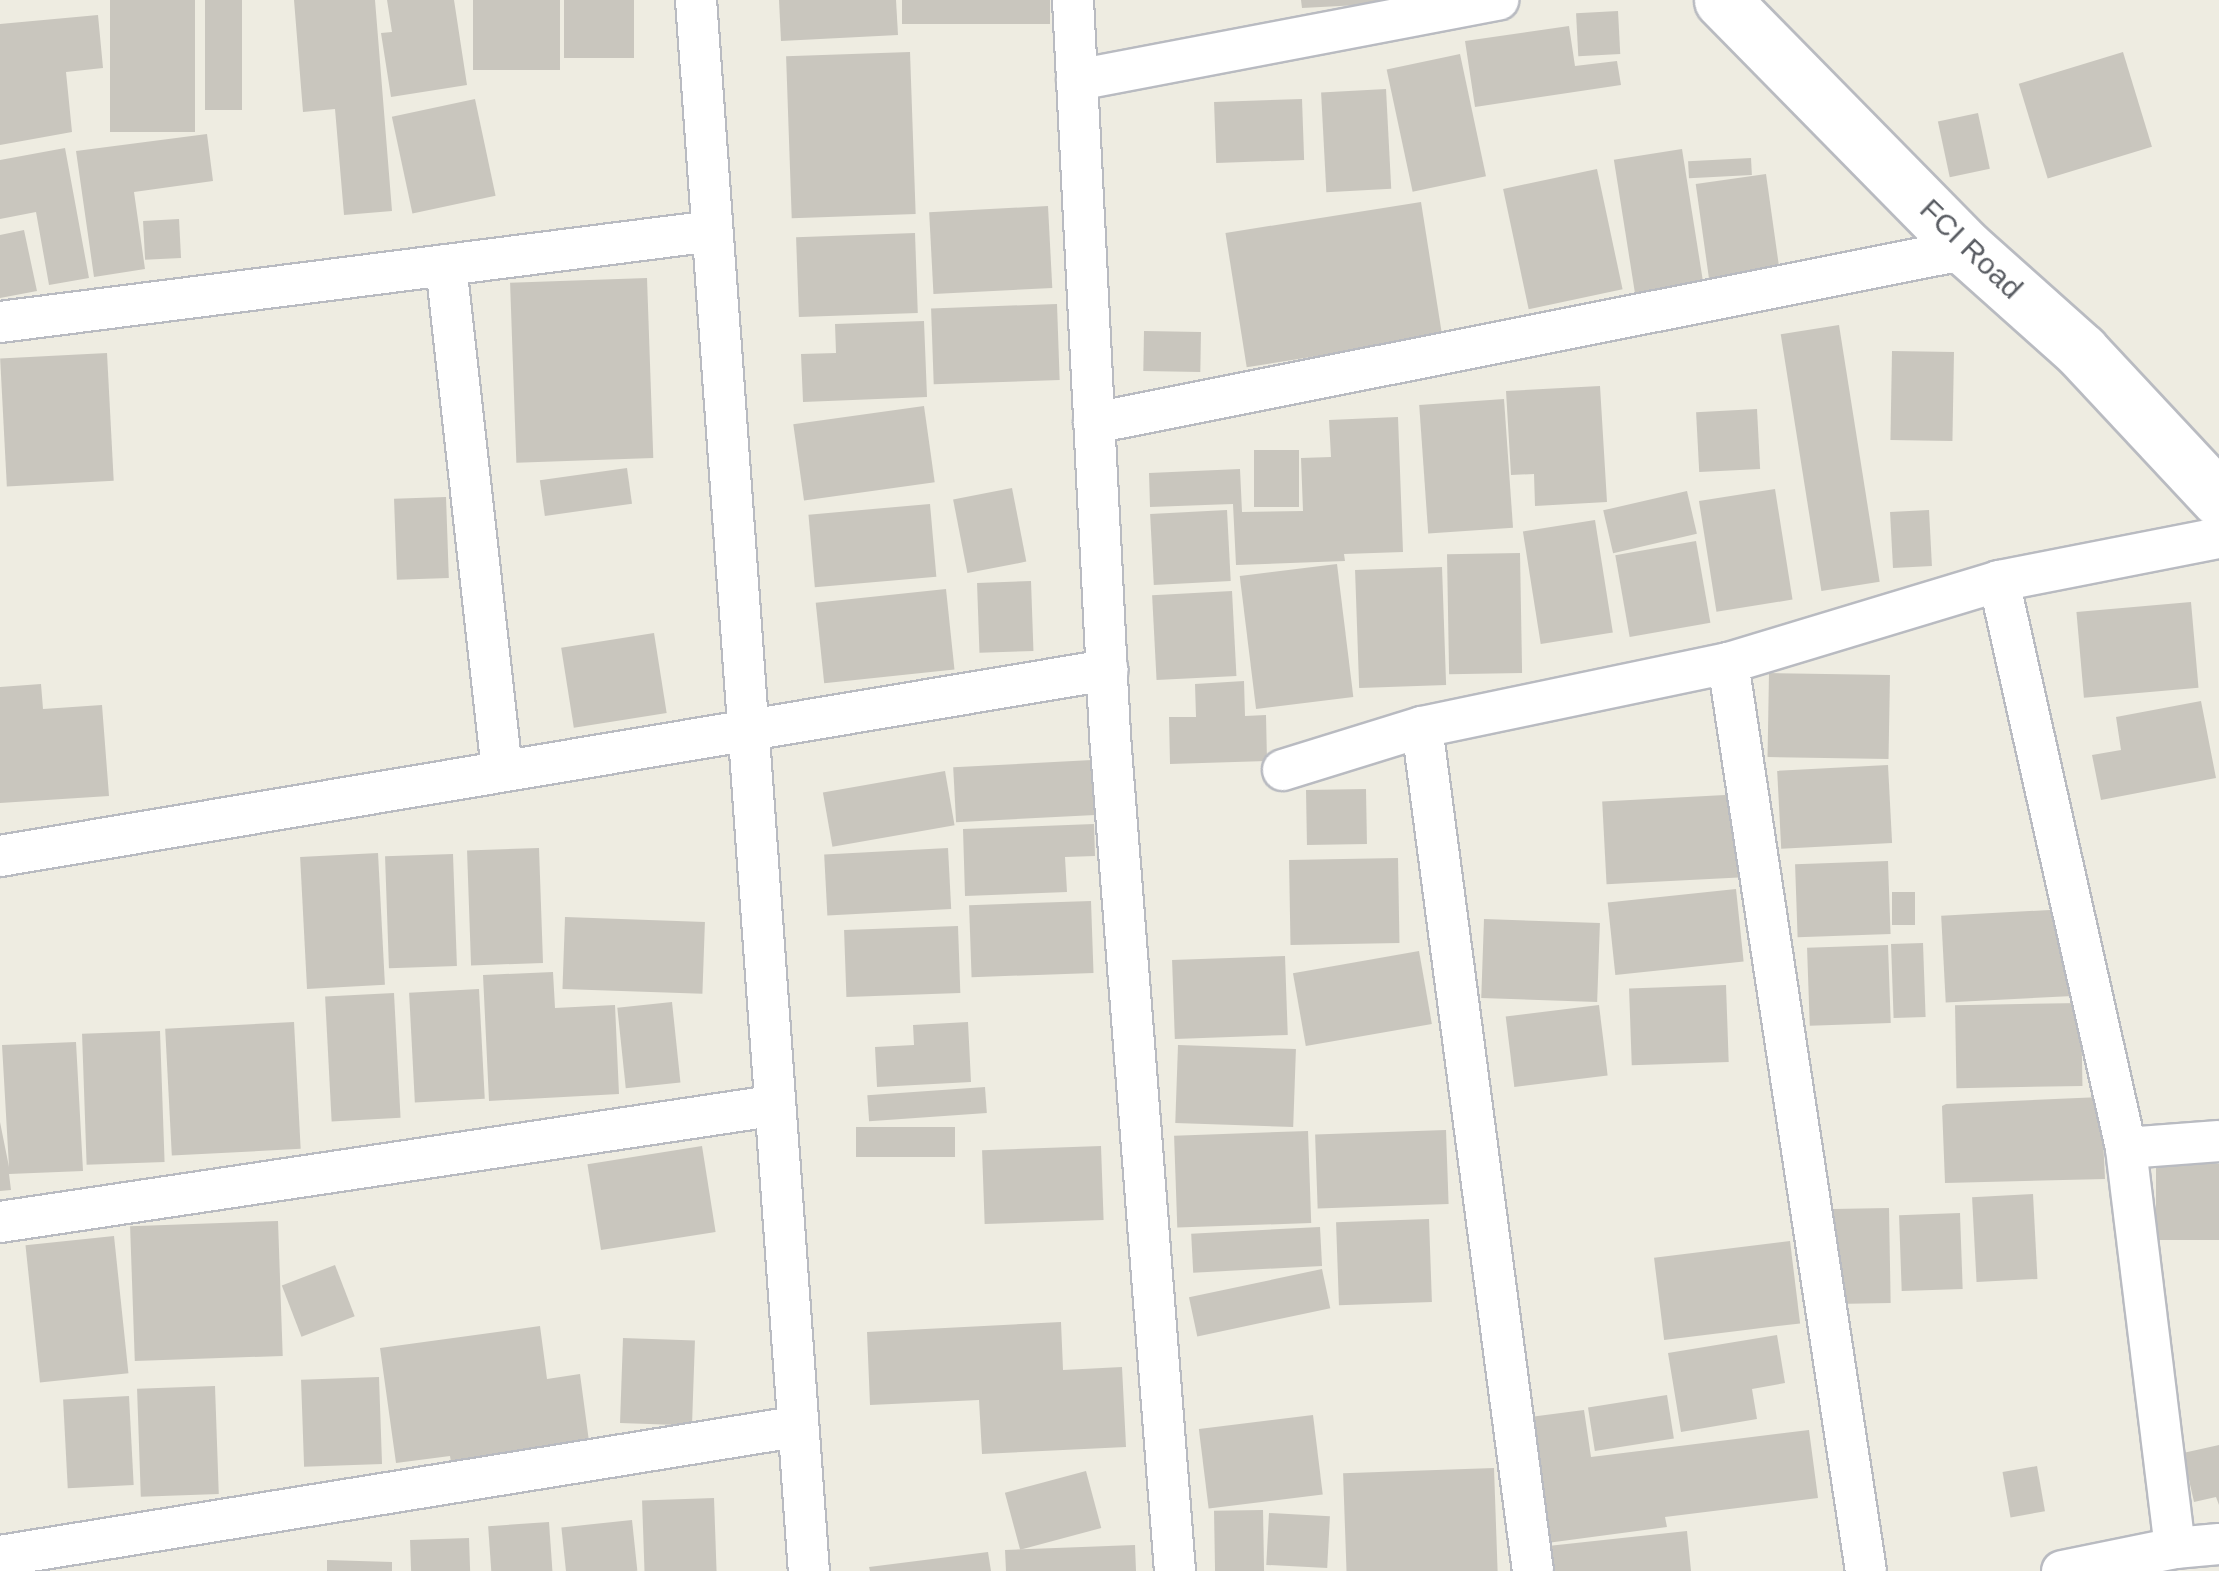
<!DOCTYPE html>
<html>
<head>
<meta charset="utf-8">
<style>
	body { margin:0 }
	#map { position:relative; width:2219px; height:1571px; overflow:hidden; background:#eeece1; font-family:Helvetica,sans-serif }
	div>[style] { position:absolute }
	.building>* { inset:0; background:#c9c6be; transform-origin:0 0 }
	.roads { filter:drop-shadow(2px 0 #b9bbc1) drop-shadow(-2px 0 #b9bbc1) drop-shadow(0 2px #b9bbc1) drop-shadow(0 -2px #b9bbc1) }
	.street>* { height:40px; margin:-20px; padding:0 20px; transform-origin:20px; border-radius:20px; background:#fff }
	.secondary>* { height:55px; margin:-27.5px; padding:0 27.5px; transform-origin:27.5px; border-radius:27.5px; background:#fff }
	span { translate:-50% -50%; white-space:nowrap; text-align:center; line-height:1.15; -webkit-text-stroke:8px #fff; paint-order:stroke }
	.street-label { font-size:30px; color:#5a5d63 }
</style>
</head>
<body>
<div id="map">
	<div class="building">
		<div style="left:110px;top:0;width:85px;height:132px"></div>
		<div style="left:205px;top:0;width:37px;height:110px"></div>
		<div style="clip-path:polygon(294px 0,375px 0,392px 211px,344px 215px,335px 109px,303px 112px)"></div>
		<div style="clip-path:polygon(387px 0,454px 0,467px 85px,391px 97px,381px 33px,392px 32px)"></div>
		<div style="left:473px;top:0;width:87px;height:70px"></div>
		<div style="left:564px;top:0;width:70px;height:58px"></div>
		<div style="clip-path:polygon(779px 0,896px 0,898px 35px,781px 41px)"></div>
		<div style="left:902px;top:0;width:148px;height:24px"></div>
		<div style="clip-path:polygon(1301px 0,1397px 0,1397px 3px,1302px 8px)"></div>
		<div style="left:1618px;top:11px;width:43px;height:42px;rotate:87deg"></div>
		<div style="clip-path:polygon(98px 15px,103px 68px,66px 72px,72px 132px,0 145px,0 24px)"></div>
		<div style="clip-path:polygon(1569px 26px,1575px 66px,1617px 61px,1621px 85px,1475px 107px,1465px 41px)"></div>
		<div style="left:910px;top:52px;width:162px;height:124px;rotate:88deg"></div>
		<div style="left:2123px;top:52px;width:99px;height:109px;rotate:73deg"></div>
		<div style="left:1460px;top:54px;width:125px;height:75px;rotate:78deg"></div>
		<div style="left:1386px;top:89px;width:100px;height:65px;rotate:87deg"></div>
		<div style="left:475px;top:99px;width:99px;height:85px;rotate:78deg"></div>
		<div style="left:1302px;top:99px;width:61px;height:88px;rotate:88deg"></div>
		<div style="left:1978px;top:113px;width:57px;height:41px;rotate:78deg"></div>
		<div style="clip-path:polygon(207px 134px,213px 181px,134px 192px,145px 269px,94px 277px,76px 151px)"></div>
		<div style="clip-path:polygon(65px 148px,89px 278px,49px 285px,36px 212px,0 219px,0 160px)"></div>
		<div style="left:1682px;top:149px;width:142px;height:69px;rotate:81deg"></div>
		<div style="left:1751px;top:158px;width:17px;height:63px;rotate:87deg"></div>
		<div style="left:1597px;top:169px;width:123px;height:96px;rotate:78deg"></div>
		<div style="left:1766px;top:174px;width:98px;height:71px;rotate:82deg"></div>
		<div style="left:1421px;top:202px;width:136px;height:198px;rotate:81deg"></div>
		<div style="left:1048px;top:206px;width:82px;height:119px;rotate:87deg"></div>
		<div style="left:179px;top:219px;width:39px;height:36px;rotate:87deg"></div>
		<div style="clip-path:polygon(24px 230px,37px 291px,0 298px,0 235px)"></div>
		<div style="left:915px;top:233px;width:80px;height:119px;rotate:88deg"></div>
		<div style="left:647px;top:278px;width:180px;height:137px;rotate:88deg"></div>
		<div style="left:1057px;top:304px;width:76px;height:126px;rotate:88deg"></div>
		<div style="clip-path:polygon(924px 321px,927px 397px,803px 402px,801px 354px,836px 353px,835px 324px)"></div>
		<div style="left:1839px;top:325px;width:260px;height:59px;rotate:81deg"></div>
		<div style="left:1144px;top:331px;width:57px;height:40px;rotate:1deg"></div>
		<div style="left:1892px;top:351px;width:62px;height:89px;rotate:1deg"></div>
		<div style="left:107px;top:353px;width:128px;height:107px;rotate:87deg"></div>
		<div style="clip-path:polygon(1600px 386px,1607px 502px,1535px 506px,1534px 474px,1511px 475px,1506px 391px)"></div>
		<div style="left:1504px;top:399px;width:129px;height:85px;rotate:86deg"></div>
		<div style="left:924px;top:406px;width:77px;height:132px;rotate:82deg"></div>
		<div style="left:1757px;top:409px;width:60px;height:61px;rotate:87deg"></div>
		<div style="clip-path:polygon(1398px 417px,1403px 552px,1344px 554px,1345px 561px,1236px 565px,1233px 504px,1150px 507px,1149px 473px,1240px 469px,1242px 512px,1303px 511px,1301px 458px,1331px 457px,1329px 420px)"></div>
		<div style="left:1254px;top:450px;width:45px;height:57px"></div>
		<div style="left:627px;top:468px;width:36px;height:88px;rotate:82deg"></div>
		<div style="left:1012px;top:488px;width:75px;height:60px;rotate:79deg"></div>
		<div style="left:1775px;top:489px;width:112px;height:77px;rotate:81deg"></div>
		<div style="left:1687px;top:491px;width:44px;height:86px;rotate:77deg"></div>
		<div style="left:446px;top:497px;width:81px;height:52px;rotate:88deg"></div>
		<div style="left:930px;top:504px;width:73px;height:122px;rotate:85deg"></div>
		<div style="left:1227px;top:510px;width:71px;height:77px;rotate:87deg"></div>
		<div style="left:1929px;top:510px;width:56px;height:39px;rotate:87deg"></div>
		<div style="left:1595px;top:520px;width:114px;height:73px;rotate:81deg"></div>
		<div style="left:1696px;top:541px;width:83px;height:82px;rotate:80deg"></div>
		<div style="left:1520px;top:553px;width:120px;height:73px;rotate:89deg"></div>
		<div style="left:1337px;top:564px;width:134px;height:98px;rotate:83deg"></div>
		<div style="left:1442px;top:567px;width:118px;height:87px;rotate:88deg"></div>
		<div style="left:1031px;top:581px;width:70px;height:54px;rotate:88deg"></div>
		<div style="left:946px;top:589px;width:81px;height:131px;rotate:84deg"></div>
		<div style="left:1232px;top:591px;width:85px;height:80px;rotate:87deg"></div>
		<div style="left:2191px;top:602px;width:86px;height:115px;rotate:85deg"></div>
		<div style="left:654px;top:633px;width:81px;height:94px;rotate:81deg"></div>
		<div style="left:1769px;top:673px;width:121px;height:84px;rotate:1deg"></div>
		<div style="clip-path:polygon(1244px 681px,1245px 716px,1266px 715px,1267px 761px,1170px 764px,1169px 717px,1196px 717px,1195px 684px)"></div>
		<div style="clip-path:polygon(41px 684px,43px 709px,102px 705px,109px 796px,0 803px,0 687px)"></div>
		<div style="clip-path:polygon(2201px 701px,2216px 778px,2101px 800px,2092px 755px,2121px 750px,2116px 717px)"></div>
		<div style="left:1092px;top:760px;width:55px;height:139px;rotate:87deg"></div>
		<div style="left:1888px;top:765px;width:78px;height:111px;rotate:87deg"></div>
		<div style="left:945px;top:771px;width:55px;height:124px;rotate:80deg"></div>
		<div style="left:1366px;top:789px;width:55px;height:60px;rotate:89deg"></div>
		<div style="left:1744px;top:794px;width:83px;height:142px;rotate:87deg"></div>
		<div style="clip-path:polygon(1094px 824px,1095px 856px,1065px 857px,1067px 892px,965px 896px,963px 829px)"></div>
		<div style="left:539px;top:848px;width:115px;height:72px;rotate:88deg"></div>
		<div style="left:948px;top:848px;width:61px;height:124px;rotate:87deg"></div>
		<div style="left:378px;top:853px;width:132px;height:78px;rotate:87deg"></div>
		<div style="left:453px;top:854px;width:112px;height:68px;rotate:88deg"></div>
		<div style="left:1398px;top:858px;width:85px;height:109px;rotate:89deg"></div>
		<div style="left:1888px;top:861px;width:73px;height:93px;rotate:88deg"></div>
		<div style="left:1736px;top:889px;width:73px;height:129px;rotate:84deg"></div>
		<div style="left:1892px;top:892px;width:23px;height:33px"></div>
		<div style="left:1091px;top:901px;width:72px;height:122px;rotate:88deg"></div>
		<div style="left:2068px;top:909px;width:87px;height:127px;rotate:87deg"></div>
		<div style="left:565px;top:917px;width:140px;height:72px;rotate:2deg"></div>
		<div style="left:1484px;top:919px;width:116px;height:79px;rotate:2deg"></div>
		<div style="left:958px;top:926px;width:67px;height:114px;rotate:88deg"></div>
		<div style="left:1923px;top:943px;width:74px;height:32px;rotate:88deg"></div>
		<div style="left:1888px;top:945px;width:78px;height:81px;rotate:88deg"></div>
		<div style="left:1419px;top:951px;width:74px;height:128px;rotate:80deg"></div>
		<div style="left:1285px;top:956px;width:79px;height:113px;rotate:88deg"></div>
		<div style="clip-path:polygon(553px 972px,555px 1008px,615px 1005px,619px 1094px,489px 1101px,483px 975px)"></div>
		<div style="left:1726px;top:985px;width:77px;height:97px;rotate:88deg"></div>
		<div style="left:479px;top:989px;width:110px;height:70px;rotate:87deg"></div>
		<div style="left:394px;top:993px;width:125px;height:69px;rotate:87deg"></div>
		<div style="left:672px;top:1002px;width:81px;height:55px;rotate:84deg"></div>
		<div style="left:2081px;top:1003px;width:83px;height:126px;rotate:89deg"></div>
		<div style="left:1599px;top:1005px;width:71px;height:94px;rotate:83deg"></div>
		<div style="left:294px;top:1022px;width:127px;height:129px;rotate:87deg"></div>
		<div style="clip-path:polygon(968px 1022px,971px 1082px,877px 1087px,875px 1047px,914px 1045px,913px 1025px)"></div>
		<div style="left:160px;top:1031px;width:131px;height:78px;rotate:88deg"></div>
		<div style="clip-path:polygon(76px 1042px,83px 1171px,9px 1174px,11px 1190px,0 1191px,0 1122px,9px 1167px,2px 1045px)"></div>
		<div style="left:1178px;top:1045px;width:118px;height:78px;rotate:2deg"></div>
		<div style="left:985px;top:1087px;width:26px;height:118px;rotate:86deg"></div>
		<div style="clip-path:polygon(2101px 1097px,2105px 1179px,1945px 1183px,1942px 1106px,1946px 1104px)"></div>
		<div style="left:955px;top:1127px;width:30px;height:99px;rotate:90deg"></div>
		<div style="left:1446px;top:1130px;width:74px;height:131px;rotate:88deg"></div>
		<div style="left:1308px;top:1131px;width:92px;height:134px;rotate:88deg"></div>
		<div style="left:702px;top:1146px;width:87px;height:116px;rotate:81deg"></div>
		<div style="left:1101px;top:1146px;width:74px;height:119px;rotate:88deg"></div>
		<div style="left:2219px;top:1164px;width:76px;height:63px;rotate:90deg"></div>
		<div style="left:2033px;top:1194px;width:85px;height:61px;rotate:87deg"></div>
		<div style="left:1889px;top:1208px;width:95px;height:56px;rotate:89deg"></div>
		<div style="left:1960px;top:1213px;width:76px;height:61px;rotate:88deg"></div>
		<div style="left:1429px;top:1219px;width:83px;height:93px;rotate:88deg"></div>
		<div style="left:278px;top:1221px;width:135px;height:148px;rotate:88deg"></div>
		<div style="left:1320px;top:1227px;width:39px;height:129px;rotate:87deg"></div>
		<div style="left:114px;top:1236px;width:138px;height:89px;rotate:84deg"></div>
		<div style="left:1790px;top:1241px;width:83px;height:137px;rotate:83deg"></div>
		<div style="left:335px;top:1265px;width:55px;height:57px;rotate:69deg"></div>
		<div style="left:1322px;top:1269px;width:40px;height:136px;rotate:78deg"></div>
		<div style="clip-path:polygon(1061px 1322px,1063px 1370px,1122px 1367px,1126px 1447px,982px 1454px,979px 1400px,870px 1405px,867px 1332px)"></div>
		<div style="clip-path:polygon(540px 1326px,547px 1379px,580px 1374px,590px 1449px,452px 1468px,450px 1456px,396px 1463px,380px 1348px)"></div>
		<div style="clip-path:polygon(1777px 1335px,1785px 1383px,1752px 1389px,1757px 1419px,1681px 1432px,1668px 1353px)"></div>
		<div style="left:623px;top:1338px;width:72px;height:85px;rotate:2deg"></div>
		<div style="left:379px;top:1377px;width:87px;height:78px;rotate:88deg"></div>
		<div style="left:215px;top:1386px;width:108px;height:78px;rotate:88deg"></div>
		<div style="left:1667px;top:1395px;width:44px;height:80px;rotate:81deg"></div>
		<div style="left:129px;top:1396px;width:89px;height:66px;rotate:87deg"></div>
		<div style="clip-path:polygon(1584px 1410px,1591px 1457px,1809px 1430px,1818px 1498px,1665px 1517px,1667px 1527px,1547px 1543px,1530px 1417px)"></div>
		<div style="left:1313px;top:1415px;width:80px;height:115px;rotate:83deg"></div>
		<div style="clip-path:polygon(2219px 1445px,2219px 1505px,2216px 1497px,2194px 1502px,2183px 1453px)"></div>
		<div style="left:2037px;top:1466px;width:46px;height:35px;rotate:80deg"></div>
		<div style="left:1494px;top:1468px;width:103px;height:151px;rotate:88deg"></div>
		<div style="left:1086px;top:1471px;width:59px;height:84px;rotate:75deg"></div>
		<div style="left:714px;top:1498px;width:73px;height:72px;rotate:88deg"></div>
		<div style="left:1263px;top:1510px;width:61px;height:49px;rotate:89deg"></div>
		<div style="left:1269px;top:1513px;width:61px;height:52px;rotate:3deg"></div>
		<div style="left:632px;top:1520px;width:51px;height:71px;rotate:84deg"></div>
		<div style="left:549px;top:1522px;width:49px;height:61px;rotate:86deg"></div>
		<div style="clip-path:polygon(1687px 1531px,1691px 1571px,1551px 1571px,1548px 1546px)"></div>
		<div style="left:469px;top:1538px;width:33px;height:59px;rotate:88deg"></div>
		<div style="clip-path:polygon(1135px 1545px,1136px 1571px,1006px 1571px,1005px 1550px)"></div>
		<div style="clip-path:polygon(988px 1552px,991px 1571px,870px 1571px,869px 1567px)"></div>
		<div style="clip-path:polygon(327px 1560px,392px 1562px,392px 1571px,327px 1571px)"></div>
	</div>
	<div class="roads">
		<div class="street">
			<div style="left:696px;top:0;width:1575px;rotate:85.89deg"></div>
			<div style="left:1073px;top:0;width:737px;rotate:87.12deg"></div>
			<div style="left:1110px;top:736px;width:838px;rotate:85.55deg"></div>
			<div style="left:1077px;top:80px;width:429px;rotate:-10.8deg"></div>
			<div style="left:446px;top:265px;width:509px;rotate:83.68deg"></div>
			<div style="left:0;top:322px;width:718px;rotate:-7.28deg"></div>
			<div style="left:1094px;top:423px;width:890px;rotate:-11.27deg"></div>
			<div style="left:1728px;top:663px;width:918px;rotate:81.36deg"></div>
			<div style="left:1422px;top:727px;width:851px;rotate:82.51deg"></div>
			<div style="left:1283px;top:770px;width:145px;rotate:-17.2deg"></div>
			<div style="left:1422px;top:727px;width:313px;rotate:-11.8deg"></div>
			<div style="left:1728px;top:663px;width:283px;rotate:-16.8deg"></div>
			<div style="left:0;top:856px;width:1123px;rotate:-9.54deg"></div>
			<div style="left:2126px;top:1148px;width:93px;rotate:-4.3deg"></div>
			<div style="left:0;top:1222px;width:781px;rotate:-8.55deg"></div>
			<div style="left:2175px;top:1548px;width:44px;rotate:-5.2deg"></div>
			<div style="left:0;top:1556px;width:805px;rotate:-9.22deg"></div>
			<div style="left:2062px;top:1571px;width:115px;rotate:-11.5deg"></div>
			<div style="left:2175px;top:1548px;width:403px;rotate:-97deg"></div>
			<div style="left:2126px;top:1148px;width:581px;rotate:-102.63deg"></div>
			<div style="left:1999px;top:581px;width:224px;rotate:-11.1deg"></div>
		</div>
		<div class="secondary">
			<div style="left:1722px;top:0;width:349px;rotate:45.5deg"></div>
			<div style="left:1967px;top:249px;width:153px;rotate:41.8deg"></div>
			<div style="left:2081px;top:351px;width:202px;rotate:47deg"></div>
		</div>
	</div>
	<div class="street-label">
		<span style="left:1971px;top:249px;rotate:44deg">FCI Road</span>
	</div>
</div>
</body>
</html>
